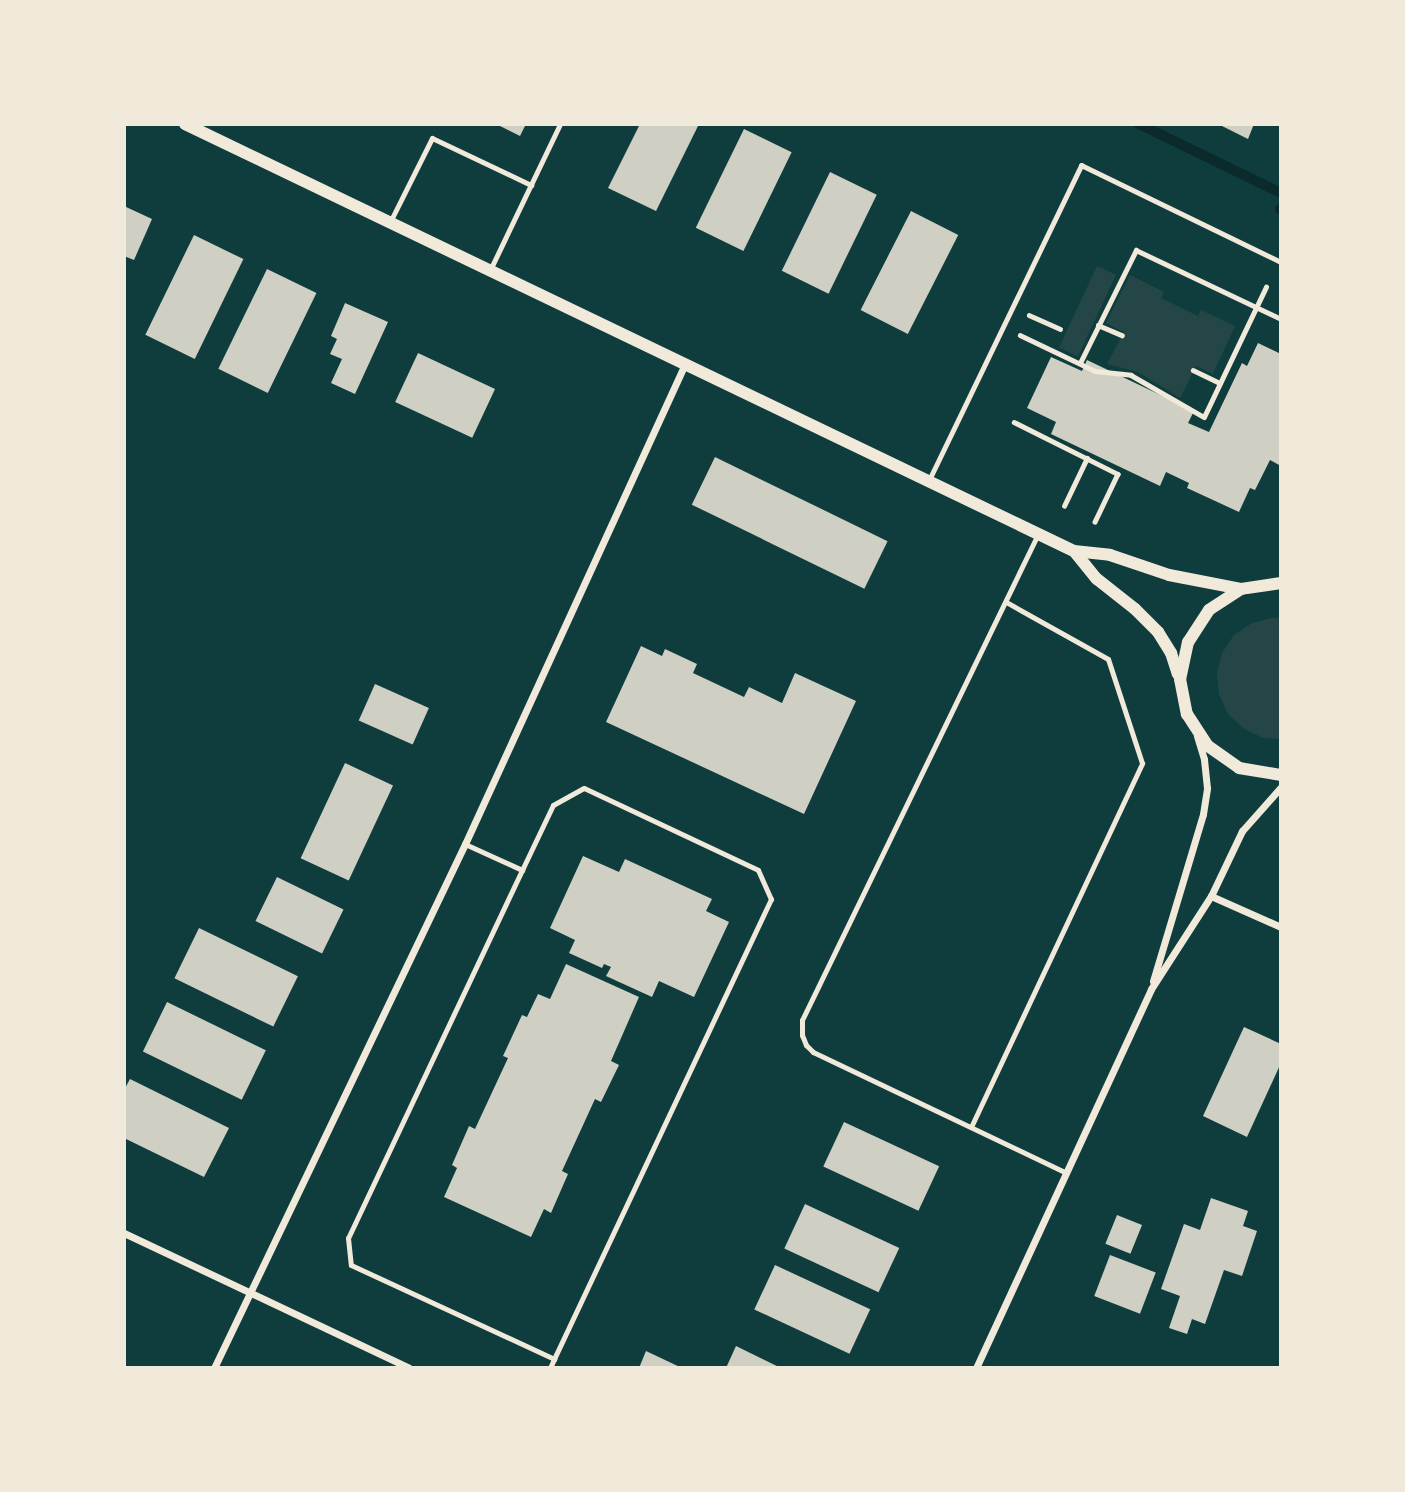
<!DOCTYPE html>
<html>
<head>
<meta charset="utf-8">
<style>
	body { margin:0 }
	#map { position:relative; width:1405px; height:1492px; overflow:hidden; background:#0f3d3e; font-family:"Alegreya Sans",sans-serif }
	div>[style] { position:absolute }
	.green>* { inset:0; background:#244646; transform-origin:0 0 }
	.stream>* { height:10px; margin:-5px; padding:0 5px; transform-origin:5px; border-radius:5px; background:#0a2a2b }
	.building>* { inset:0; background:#cfcfc3; transform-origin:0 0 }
	.path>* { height:4.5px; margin:-2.25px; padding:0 2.25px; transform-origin:2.25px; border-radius:2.25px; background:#f1e9da }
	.service>* { height:5px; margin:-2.5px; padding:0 2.5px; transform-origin:2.5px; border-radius:2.5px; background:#f1e9da }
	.minor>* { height:7px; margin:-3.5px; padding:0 3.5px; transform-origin:3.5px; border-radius:3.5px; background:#f1e9da }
	.tertiary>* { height:12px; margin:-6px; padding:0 6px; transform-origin:6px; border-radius:6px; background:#f1e9da }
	span { translate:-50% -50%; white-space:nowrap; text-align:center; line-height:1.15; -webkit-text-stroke:7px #f1e9da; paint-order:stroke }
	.frame { position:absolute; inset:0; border:126px solid #f1e9da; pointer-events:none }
</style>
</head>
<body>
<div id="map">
	<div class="green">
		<div style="left:1097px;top:266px;width:21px;height:90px;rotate:25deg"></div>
		<div style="clip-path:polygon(1130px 275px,1164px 292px,1161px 298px,1198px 316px,1201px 310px,1235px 326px,1213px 374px,1196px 366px,1180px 398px,1138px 372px,1107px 364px,1124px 332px,1106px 323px)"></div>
		<div style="clip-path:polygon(1272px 618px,1281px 618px,1281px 739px,1263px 738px,1243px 728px,1228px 714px,1219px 694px,1217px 673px,1222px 653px,1234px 635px,1252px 623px)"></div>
	</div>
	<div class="stream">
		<div style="left:1139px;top:124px;width:158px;rotate:25.9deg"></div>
		<div style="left:1280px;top:209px;width:1px"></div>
	</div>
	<div class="building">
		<div style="clip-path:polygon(496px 124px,526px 124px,520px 136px)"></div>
		<div style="clip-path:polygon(640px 124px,699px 124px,656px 211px,608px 188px)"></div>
		<div style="clip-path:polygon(1218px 124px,1254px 124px,1248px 139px)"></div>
		<div style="left:744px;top:129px;width:53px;height:110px;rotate:26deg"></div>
		<div style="left:830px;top:172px;width:52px;height:110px;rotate:26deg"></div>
		<div style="clip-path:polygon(124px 206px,152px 219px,134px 260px,124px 256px)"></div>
		<div style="left:911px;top:211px;width:53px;height:111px;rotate:27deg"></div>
		<div style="left:194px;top:235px;width:55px;height:111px;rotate:26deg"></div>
		<div style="left:267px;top:269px;width:55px;height:111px;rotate:26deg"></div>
		<div style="clip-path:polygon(345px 303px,388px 322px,355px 394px,331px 383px,342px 359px,330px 354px,337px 339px,331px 336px)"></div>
		<div style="clip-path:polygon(1258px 343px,1281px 354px,1281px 466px,1270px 460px,1255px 490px,1250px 488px,1239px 512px,1187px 488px,1189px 483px,1166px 472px,1160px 486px,1051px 434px,1056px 422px,1027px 408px,1051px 357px,1082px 371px,1087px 360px,1194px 411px,1188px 423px,1209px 432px,1242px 363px,1247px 366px)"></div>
		<div style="left:418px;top:353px;width:85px;height:54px;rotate:25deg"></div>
		<div style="left:715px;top:457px;width:192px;height:53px;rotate:26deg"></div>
		<div style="clip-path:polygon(641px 646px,662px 656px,665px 649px,697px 664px,693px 673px,744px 697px,749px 687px,782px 703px,795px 673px,856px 701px,804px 814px,606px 722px)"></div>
		<div style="left:375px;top:684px;width:59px;height:40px;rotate:24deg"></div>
		<div style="left:345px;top:763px;width:53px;height:105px;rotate:25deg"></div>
		<div style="clip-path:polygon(583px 856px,619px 872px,625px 859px,712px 899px,706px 911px,729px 922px,694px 997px,659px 981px,652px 997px,606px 976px,611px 967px,604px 964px,602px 968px,569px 953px,575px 940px,550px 928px)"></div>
		<div style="left:277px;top:877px;width:74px;height:49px;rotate:26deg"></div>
		<div style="left:199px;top:928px;width:110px;height:56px;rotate:26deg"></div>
		<div style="clip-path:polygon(566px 964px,639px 997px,611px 1061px,619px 1065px,601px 1102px,595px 1099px,562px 1171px,568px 1174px,551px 1213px,544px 1209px,531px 1237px,444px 1197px,457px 1168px,452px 1165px,469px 1126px,475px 1129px,508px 1058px,503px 1056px,522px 1015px,527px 1017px,538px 994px,550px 999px)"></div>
		<div style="left:167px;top:1002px;width:110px;height:55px;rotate:26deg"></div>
		<div style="clip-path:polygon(1244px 1027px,1281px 1044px,1281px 1063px,1247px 1137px,1203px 1116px)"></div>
		<div style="clip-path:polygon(130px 1079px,229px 1128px,204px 1177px,124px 1138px,124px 1090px)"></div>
		<div style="left:844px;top:1122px;width:105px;height:49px;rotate:25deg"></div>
		<div style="clip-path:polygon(1211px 1198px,1248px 1211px,1243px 1226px,1257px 1231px,1242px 1276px,1224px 1270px,1205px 1324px,1192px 1319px,1187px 1334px,1169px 1328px,1180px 1296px,1161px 1289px,1184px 1224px,1200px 1230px)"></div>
		<div style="left:805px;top:1204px;width:104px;height:49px;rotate:25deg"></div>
		<div style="left:1117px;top:1215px;width:27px;height:31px;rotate:22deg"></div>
		<div style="left:1110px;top:1255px;width:49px;height:44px;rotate:21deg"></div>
		<div style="left:775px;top:1265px;width:105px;height:49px;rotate:25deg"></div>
		<div style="clip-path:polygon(736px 1346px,781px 1368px,726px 1368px)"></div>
		<div style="clip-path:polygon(646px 1351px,682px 1368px,639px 1368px)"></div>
	</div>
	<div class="path">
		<div style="left:1029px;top:315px;width:34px;rotate:24deg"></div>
		<div style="left:1098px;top:325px;width:26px;rotate:23deg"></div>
		<div style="left:1020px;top:335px;width:83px;rotate:25.6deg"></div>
		<div style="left:1095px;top:371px;width:36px;rotate:6deg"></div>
		<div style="left:1131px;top:375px;width:84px;rotate:29.9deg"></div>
		<div style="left:1204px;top:417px;width:144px;rotate:-64.5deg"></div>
		<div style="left:1080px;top:363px;width:126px;rotate:-63.6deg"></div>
		<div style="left:1136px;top:250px;width:161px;rotate:25.4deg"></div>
		<div style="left:1193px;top:370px;width:30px;rotate:26deg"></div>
		<div style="left:1014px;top:422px;width:116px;rotate:26.6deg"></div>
		<div style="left:1118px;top:474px;width:53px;rotate:115.6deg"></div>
		<div style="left:1064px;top:506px;width:53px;rotate:-64.4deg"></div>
	</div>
	<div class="service">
		<div style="left:390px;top:222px;width:94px;rotate:-63.4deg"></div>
		<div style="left:432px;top:138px;width:110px;rotate:25.4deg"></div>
		<div style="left:491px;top:268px;width:160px;rotate:-64.4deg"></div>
		<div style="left:928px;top:482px;width:352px;rotate:-64.2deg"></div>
		<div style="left:1081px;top:165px;width:222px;rotate:25.9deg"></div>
		<div style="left:1038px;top:534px;width:540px;rotate:115.9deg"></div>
		<div style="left:802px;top:1020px;width:15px;rotate:90deg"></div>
		<div style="left:802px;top:1035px;width:11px;rotate:68deg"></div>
		<div style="left:806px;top:1045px;width:10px;rotate:45deg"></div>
		<div style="left:813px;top:1052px;width:281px;rotate:25.5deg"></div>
		<div style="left:465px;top:844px;width:63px;rotate:24.5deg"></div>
		<div style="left:522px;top:870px;width:407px;rotate:115.3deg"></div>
		<div style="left:348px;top:1238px;width:27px;rotate:84deg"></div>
		<div style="left:351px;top:1265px;width:224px;rotate:24.8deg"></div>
		<div style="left:554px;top:1359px;width:10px;rotate:114deg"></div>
		<div style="left:522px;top:870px;width:72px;rotate:-64.5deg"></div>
		<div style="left:553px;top:805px;width:35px;rotate:-29deg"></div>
		<div style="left:584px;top:788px;width:192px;rotate:25.2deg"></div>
		<div style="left:758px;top:870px;width:32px;rotate:66deg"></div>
		<div style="left:771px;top:899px;width:509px;rotate:115.26deg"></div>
		<div style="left:971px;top:1127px;width:402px;rotate:-64.8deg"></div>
		<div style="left:1142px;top:763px;width:109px;rotate:-108.1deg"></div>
		<div style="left:1108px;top:659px;width:117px;rotate:-150.8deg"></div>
	</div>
	<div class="minor">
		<div style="left:1211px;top:896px;width:77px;rotate:23.9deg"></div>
		<div style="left:1153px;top:981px;width:174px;rotate:-73.3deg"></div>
		<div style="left:1203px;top:814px;width:26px;rotate:-81deg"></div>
		<div style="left:1207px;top:788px;width:29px;rotate:-96deg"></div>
		<div style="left:1204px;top:759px;width:24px;rotate:-107deg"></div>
		<div style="left:124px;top:1233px;width:315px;rotate:25.3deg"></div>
		<div style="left:214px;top:1368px;width:581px;rotate:-64.41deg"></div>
		<div style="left:465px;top:844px;width:528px;rotate:-65.38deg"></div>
		<div style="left:976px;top:1368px;width:417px;rotate:-65.2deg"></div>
		<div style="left:1151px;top:989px;width:111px;rotate:-57.2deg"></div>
		<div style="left:1211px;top:896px;width:72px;rotate:-64.5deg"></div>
		<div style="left:1242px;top:831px;width:59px;rotate:-48.4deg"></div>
	</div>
	<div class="tertiary">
		<div style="left:185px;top:124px;width:986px;rotate:25.66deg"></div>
		<div style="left:1074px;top:551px;width:36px;rotate:6deg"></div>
		<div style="left:1110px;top:555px;width:62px;rotate:18.7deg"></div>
		<div style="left:1169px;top:575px;width:73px;rotate:11deg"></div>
		<div style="left:1074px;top:551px;width:36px;rotate:51deg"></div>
		<div style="left:1097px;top:579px;width:48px;rotate:38.3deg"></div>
		<div style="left:1135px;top:609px;width:33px;rotate:45deg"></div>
		<div style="left:1158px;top:632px;width:25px;rotate:58deg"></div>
		<div style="left:1171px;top:653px;width:22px;rotate:72deg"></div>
		<div style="left:1281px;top:583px;width:40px;rotate:171.5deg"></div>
		<div style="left:1241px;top:589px;width:38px;rotate:147deg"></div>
		<div style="left:1209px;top:610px;width:38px;rotate:123deg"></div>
		<div style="left:1188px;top:642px;width:38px;rotate:102deg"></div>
		<div style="left:1180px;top:679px;width:36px;rotate:79deg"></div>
		<div style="left:1187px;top:714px;width:38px;rotate:57deg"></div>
		<div style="left:1208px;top:746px;width:38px;rotate:35deg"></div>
		<div style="left:1239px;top:768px;width:43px;rotate:9.5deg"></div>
	</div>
	<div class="frame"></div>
</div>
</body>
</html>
